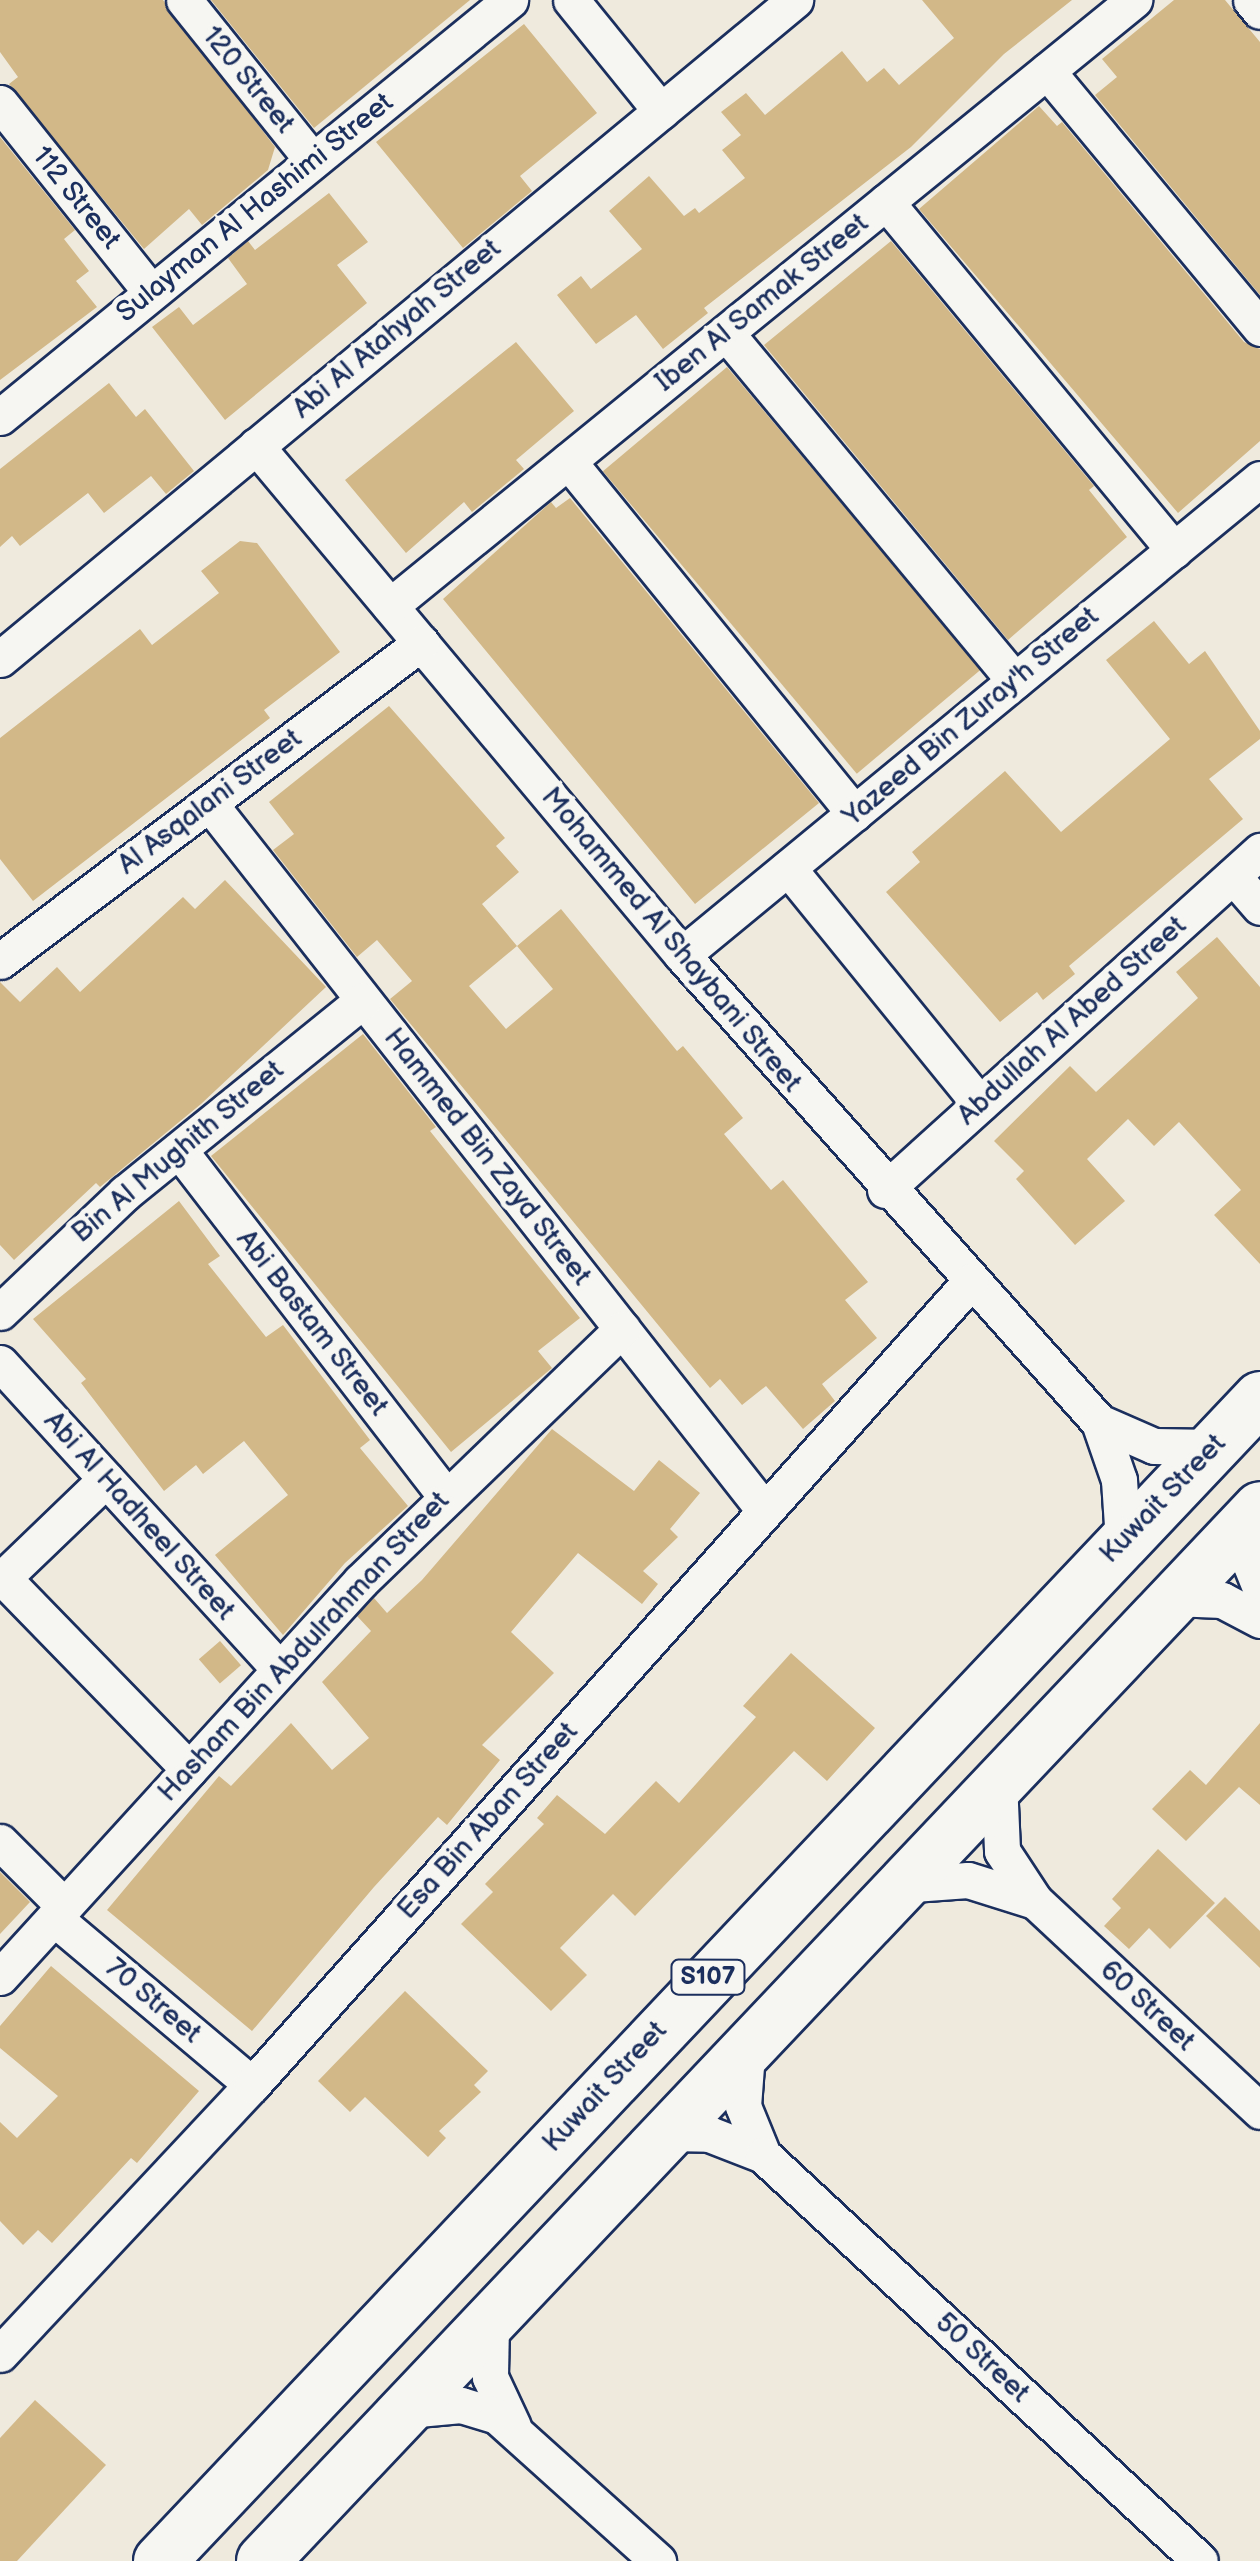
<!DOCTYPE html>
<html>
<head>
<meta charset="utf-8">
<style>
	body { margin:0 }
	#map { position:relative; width:1260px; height:2561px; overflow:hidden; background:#efeadd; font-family:"Balsamiq Sans",sans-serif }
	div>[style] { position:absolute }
	.building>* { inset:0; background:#d2b888; transform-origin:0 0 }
	.roads { filter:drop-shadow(2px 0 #1b2f5e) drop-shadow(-2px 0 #1b2f5e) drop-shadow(0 2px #1b2f5e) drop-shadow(0 -2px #1b2f5e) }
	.street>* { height:35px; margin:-17.5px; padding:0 17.5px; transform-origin:17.5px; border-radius:17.5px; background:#f6f6f2 }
	.primary>* { height:52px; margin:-26px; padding:0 26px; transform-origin:26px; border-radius:26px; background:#f6f6f2 }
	span { translate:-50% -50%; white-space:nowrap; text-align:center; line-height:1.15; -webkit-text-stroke:10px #f6f6f2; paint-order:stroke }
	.shield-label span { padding:2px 8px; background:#f6f6f2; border:2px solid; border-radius:8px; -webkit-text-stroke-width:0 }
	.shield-label { font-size:25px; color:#1b2f5e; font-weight:700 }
	.street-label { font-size:28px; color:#1b2f5e }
</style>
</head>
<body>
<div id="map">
	<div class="building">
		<div style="clip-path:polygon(0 0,163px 0,275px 147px,268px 170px,202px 225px,189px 209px,144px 249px,9px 84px,18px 77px,0 52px)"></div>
		<div style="clip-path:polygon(211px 0,470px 0,314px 128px)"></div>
		<div style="clip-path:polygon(922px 0,1072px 0,1004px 54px,911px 147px,704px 308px,708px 313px,663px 349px,636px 315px,596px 344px,557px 295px,581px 276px,591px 289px,642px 249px,609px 211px,649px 176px,684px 216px,695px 208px,699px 213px,745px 178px,722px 150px,741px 135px,721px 112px,746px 93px,765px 115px,842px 51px,867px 82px,884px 68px,899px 85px,954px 38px)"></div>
		<div style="clip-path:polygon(1174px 0,1225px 0,1260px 42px,1260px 295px,1095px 95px,1117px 77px,1102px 59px)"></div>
		<div style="clip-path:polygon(524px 24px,597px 113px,520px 176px,532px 191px,463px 248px,376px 142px)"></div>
		<div style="clip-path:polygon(1039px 106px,1057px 126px,1062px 122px,1244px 342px,1260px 349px,1260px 441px,1178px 513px,919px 209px)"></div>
		<div style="clip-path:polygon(0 137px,75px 230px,64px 239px,89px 271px,76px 281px,97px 307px,0 380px)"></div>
		<div style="clip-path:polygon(329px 193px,368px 242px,337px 265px,367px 303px,225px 420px,152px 327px,179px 307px,193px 325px,247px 284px,228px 258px,248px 241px,255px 250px)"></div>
		<div style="clip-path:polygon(891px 241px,1094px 486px,1089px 490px,1127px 537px,1008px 640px,764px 345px)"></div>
		<div style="clip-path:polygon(516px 342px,574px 411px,516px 460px,524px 469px,472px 512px,464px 502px,406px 553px,345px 480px)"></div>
		<div style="left:727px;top:367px;width:395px;height:162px;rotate:50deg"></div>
		<div style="clip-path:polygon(109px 383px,136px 417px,145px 409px,194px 471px,166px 494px,151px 476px,104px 513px,88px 493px,20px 546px,12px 536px,0 547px,0 469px)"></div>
		<div style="clip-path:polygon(570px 498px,819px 803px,695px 904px,443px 599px,551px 502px,556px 508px)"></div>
		<div style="clip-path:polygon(240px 541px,257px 543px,340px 652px,264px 710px,270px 718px,33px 901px,0 859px,0 738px,140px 629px,152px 645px,219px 593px,201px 571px)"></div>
		<div style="clip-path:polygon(1154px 621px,1189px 664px,1205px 651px,1260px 731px,1260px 739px,1209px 779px,1243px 819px,1069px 966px,1075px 974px,1043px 1000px,1037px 992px,1000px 1022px,886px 892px,920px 862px,912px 852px,1005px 771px,1061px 832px,1170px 739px,1106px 660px)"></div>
		<div style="clip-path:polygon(evenodd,389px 706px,505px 838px,496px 846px,519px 872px,482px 904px,517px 946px,561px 909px,677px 1051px,683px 1046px,743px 1118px,724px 1134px,771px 1190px,783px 1180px,868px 1282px,845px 1300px,877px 1338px,822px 1384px,835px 1401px,803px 1429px,766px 1386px,742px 1405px,720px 1379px,710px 1388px,390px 999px,412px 981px,377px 940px,357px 957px,273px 850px,294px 834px,269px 802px,389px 706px,517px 946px,553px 989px,506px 1029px,469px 986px,517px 946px)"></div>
		<div style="clip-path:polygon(225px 880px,326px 987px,201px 1104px,100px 1187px,96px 1183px,14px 1260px,0 1245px,0 982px,20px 1002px,57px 967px,80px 992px,183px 897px,195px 909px)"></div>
		<div style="clip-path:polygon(1217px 937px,1260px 987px,1260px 1264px,1214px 1215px,1241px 1190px,1179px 1122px,1154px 1146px,1128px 1119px,1087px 1159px,1125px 1201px,1075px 1245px,1016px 1179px,1024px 1171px,994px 1141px,1070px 1066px,1096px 1092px,1198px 998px,1176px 972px)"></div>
		<div style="clip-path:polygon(363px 1034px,436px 1127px,430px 1131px,580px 1318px,538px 1351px,552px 1368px,451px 1452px,211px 1156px)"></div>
		<div style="clip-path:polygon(179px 1201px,220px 1256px,208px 1264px,266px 1337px,283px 1325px,370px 1440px,360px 1448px,408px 1506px,345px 1563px,283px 1635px,215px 1555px,288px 1495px,244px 1441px,203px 1474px,196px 1465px,164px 1491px,81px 1383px,86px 1379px,33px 1319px)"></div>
		<div style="clip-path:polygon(552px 1429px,634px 1491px,659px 1460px,700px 1493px,670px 1529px,678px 1537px,643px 1571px,658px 1584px,642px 1604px,578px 1553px,511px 1632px,554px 1673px,482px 1745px,500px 1760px,447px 1825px,438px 1817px,374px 1887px,252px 2031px,107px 1910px,219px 1776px,231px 1786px,291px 1723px,332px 1770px,369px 1738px,322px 1682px,371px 1631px,357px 1616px,374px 1598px,387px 1613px,422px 1580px)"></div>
		<div style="left:220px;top:1641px;width:32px;height:28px;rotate:49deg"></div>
		<div style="clip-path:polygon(791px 1653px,875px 1728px,827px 1781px,794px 1751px,635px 1916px,613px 1894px,560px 1948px,587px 1975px,551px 2011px,461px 1924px,493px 1892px,485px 1884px,544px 1824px,537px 1818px,557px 1795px,605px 1834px,656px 1781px,679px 1803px,756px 1717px,743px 1706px)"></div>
		<div style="clip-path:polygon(1260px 1723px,1260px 1805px,1239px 1787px,1186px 1841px,1152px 1809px,1190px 1770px,1206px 1785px)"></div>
		<div style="clip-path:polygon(1158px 1849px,1215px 1903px,1170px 1949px,1149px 1928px,1129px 1949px,1104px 1926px,1121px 1908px,1112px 1899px)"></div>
		<div style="clip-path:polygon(0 1872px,30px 1902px,0 1934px)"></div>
		<div style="clip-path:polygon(1225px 1897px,1260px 1931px,1260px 1968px,1206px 1916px)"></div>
		<div style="clip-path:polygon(51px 1966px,199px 2091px,137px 2163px,131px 2158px,52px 2243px,38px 2230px,23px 2245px,0 2221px,0 2122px,17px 2138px,58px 2096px,0 2048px,0 2026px)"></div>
		<div style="clip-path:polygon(405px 1991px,488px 2071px,474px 2085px,481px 2092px,439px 2131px,446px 2138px,428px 2157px,365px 2097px,350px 2112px,318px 2081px)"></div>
		<div style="clip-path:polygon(35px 2400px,106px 2465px,17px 2561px,0 2561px,0 2438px)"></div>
	</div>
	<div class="roads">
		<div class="street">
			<div style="left:184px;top:0;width:206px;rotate:51.3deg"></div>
			<div style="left:571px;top:0;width:143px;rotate:51deg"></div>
			<div style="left:1251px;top:0;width:14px;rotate:51deg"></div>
			<div style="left:1047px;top:71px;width:334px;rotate:50.3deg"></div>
			<div style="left:0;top:103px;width:242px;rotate:51.4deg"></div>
			<div style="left:886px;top:202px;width:452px;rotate:50.4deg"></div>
			<div style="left:726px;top:333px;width:452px;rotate:50.3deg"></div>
			<div style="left:0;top:417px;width:659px;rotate:-39.27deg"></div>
			<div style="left:256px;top:446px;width:664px;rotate:50.07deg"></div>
			<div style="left:682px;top:955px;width:626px;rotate:48.24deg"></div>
			<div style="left:1099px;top:1422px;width:60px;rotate:23.6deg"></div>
			<div style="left:1154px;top:1446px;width:59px;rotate:1deg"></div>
			<div style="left:568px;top:461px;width:454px;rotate:50.9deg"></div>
			<div style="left:390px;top:606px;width:960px;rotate:-39.16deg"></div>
			<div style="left:0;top:659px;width:1033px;rotate:-39.66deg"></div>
			<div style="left:209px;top:803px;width:900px;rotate:51.86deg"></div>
			<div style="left:788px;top:868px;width:304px;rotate:50.9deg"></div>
			<div style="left:1233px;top:876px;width:41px;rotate:48.9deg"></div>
			<div style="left:682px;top:955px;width:749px;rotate:-39.47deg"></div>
			<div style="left:0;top:961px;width:528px;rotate:-37.07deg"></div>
			<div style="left:179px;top:1150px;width:436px;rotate:52.4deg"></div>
			<div style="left:885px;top:1190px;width:506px;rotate:-42.11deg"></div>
			<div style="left:0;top:1312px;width:173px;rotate:-43.6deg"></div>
			<div style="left:125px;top:1193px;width:306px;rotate:-39deg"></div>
			<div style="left:0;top:1363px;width:414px;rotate:47.6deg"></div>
			<div style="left:1099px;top:1422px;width:61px;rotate:71deg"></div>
			<div style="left:1119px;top:1480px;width:61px;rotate:86.2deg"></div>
			<div style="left:1248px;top:1519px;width:44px;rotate:87.4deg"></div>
			<div style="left:1250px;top:1563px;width:27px;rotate:68deg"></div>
			<div style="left:3px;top:1578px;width:267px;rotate:45.8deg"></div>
			<div style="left:0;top:1581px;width:147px;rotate:-43.9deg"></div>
			<div style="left:1172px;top:1598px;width:50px;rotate:2.3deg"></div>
			<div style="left:1222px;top:1600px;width:43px;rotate:27.8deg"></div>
			<div style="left:999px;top:1781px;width:70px;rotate:87.5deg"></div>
			<div style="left:1002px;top:1851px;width:60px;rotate:56.6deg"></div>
			<div style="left:1035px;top:1901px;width:308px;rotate:43deg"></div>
			<div style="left:0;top:1842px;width:91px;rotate:45deg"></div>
			<div style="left:899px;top:1885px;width:69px;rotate:-4.1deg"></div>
			<div style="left:968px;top:1880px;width:70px;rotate:17.4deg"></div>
			<div style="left:54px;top:1918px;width:259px;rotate:40.1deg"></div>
			<div style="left:0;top:1977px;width:536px;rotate:-47.65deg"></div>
			<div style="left:361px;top:1581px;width:363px;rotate:-44deg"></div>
			<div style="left:747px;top:2053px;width:53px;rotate:94.3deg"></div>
			<div style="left:743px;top:2106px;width:53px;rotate:67.8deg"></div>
			<div style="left:670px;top:2133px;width:39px;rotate:1deg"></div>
			<div style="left:709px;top:2134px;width:58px;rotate:21.3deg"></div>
			<div style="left:763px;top:2155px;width:596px;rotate:42.89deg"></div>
			<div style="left:491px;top:2324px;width:53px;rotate:91.1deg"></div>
			<div style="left:490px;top:2377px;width:54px;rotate:64.9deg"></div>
			<div style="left:0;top:2354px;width:369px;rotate:-46.9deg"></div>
			<div style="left:252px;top:2085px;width:1077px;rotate:-48.2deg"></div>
			<div style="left:407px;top:2410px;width:54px;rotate:-5.3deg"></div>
			<div style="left:461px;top:2405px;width:38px;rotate:17deg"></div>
			<div style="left:497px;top:2416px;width:217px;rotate:42deg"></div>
		</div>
		<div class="primary">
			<div style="left:160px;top:2561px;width:1601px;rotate:-46.59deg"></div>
			<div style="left:263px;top:2561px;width:1450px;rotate:-46.56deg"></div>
		</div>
	</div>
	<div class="shield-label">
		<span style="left:708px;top:1977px">S107</span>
	</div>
	<div class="street-label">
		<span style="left:248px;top:80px;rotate:51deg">120 Street</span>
		<span style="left:76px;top:198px;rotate:51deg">112 Street</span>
		<span style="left:255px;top:208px;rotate:-39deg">Sulayman Al Hashimi Street</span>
		<span style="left:762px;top:303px;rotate:-39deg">Iben Al Samak Street</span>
		<span style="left:397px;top:329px;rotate:-40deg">Abi Al Atahyah Street</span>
		<span style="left:971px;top:717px;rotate:-40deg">Yazeed Bin Zuray'h Street</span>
		<span style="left:210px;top:802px;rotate:-37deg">Al Asqalani Street</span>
		<span style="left:671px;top:940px;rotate:50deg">Mohammed Al Shaybani Street</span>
		<span style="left:1072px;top:1021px;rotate:-42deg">Abdullah Al Abed Street</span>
		<span style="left:178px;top:1152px;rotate:-40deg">Bin Al Mughith Street</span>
		<span style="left:487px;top:1157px;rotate:52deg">Hammed Bin Zayd Street</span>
		<span style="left:312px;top:1323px;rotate:52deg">Abi Bastam Street</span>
		<span style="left:1163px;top:1499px;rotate:-46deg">Kuwait Street</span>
		<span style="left:139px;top:1516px;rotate:48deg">Abi Al Hadheel Street</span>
		<span style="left:304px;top:1647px;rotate:-47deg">Hasham Bin Abdulrahman Street</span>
		<span style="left:488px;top:1821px;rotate:-48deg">Esa Bin Aban Street</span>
		<span style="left:153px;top:2001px;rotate:40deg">70 Street</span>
		<span style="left:1147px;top:2006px;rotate:43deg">60 Street</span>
		<span style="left:605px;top:2087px;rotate:-47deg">Kuwait Street</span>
		<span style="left:982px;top:2358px;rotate:43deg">50 Street</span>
	</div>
</div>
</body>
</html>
